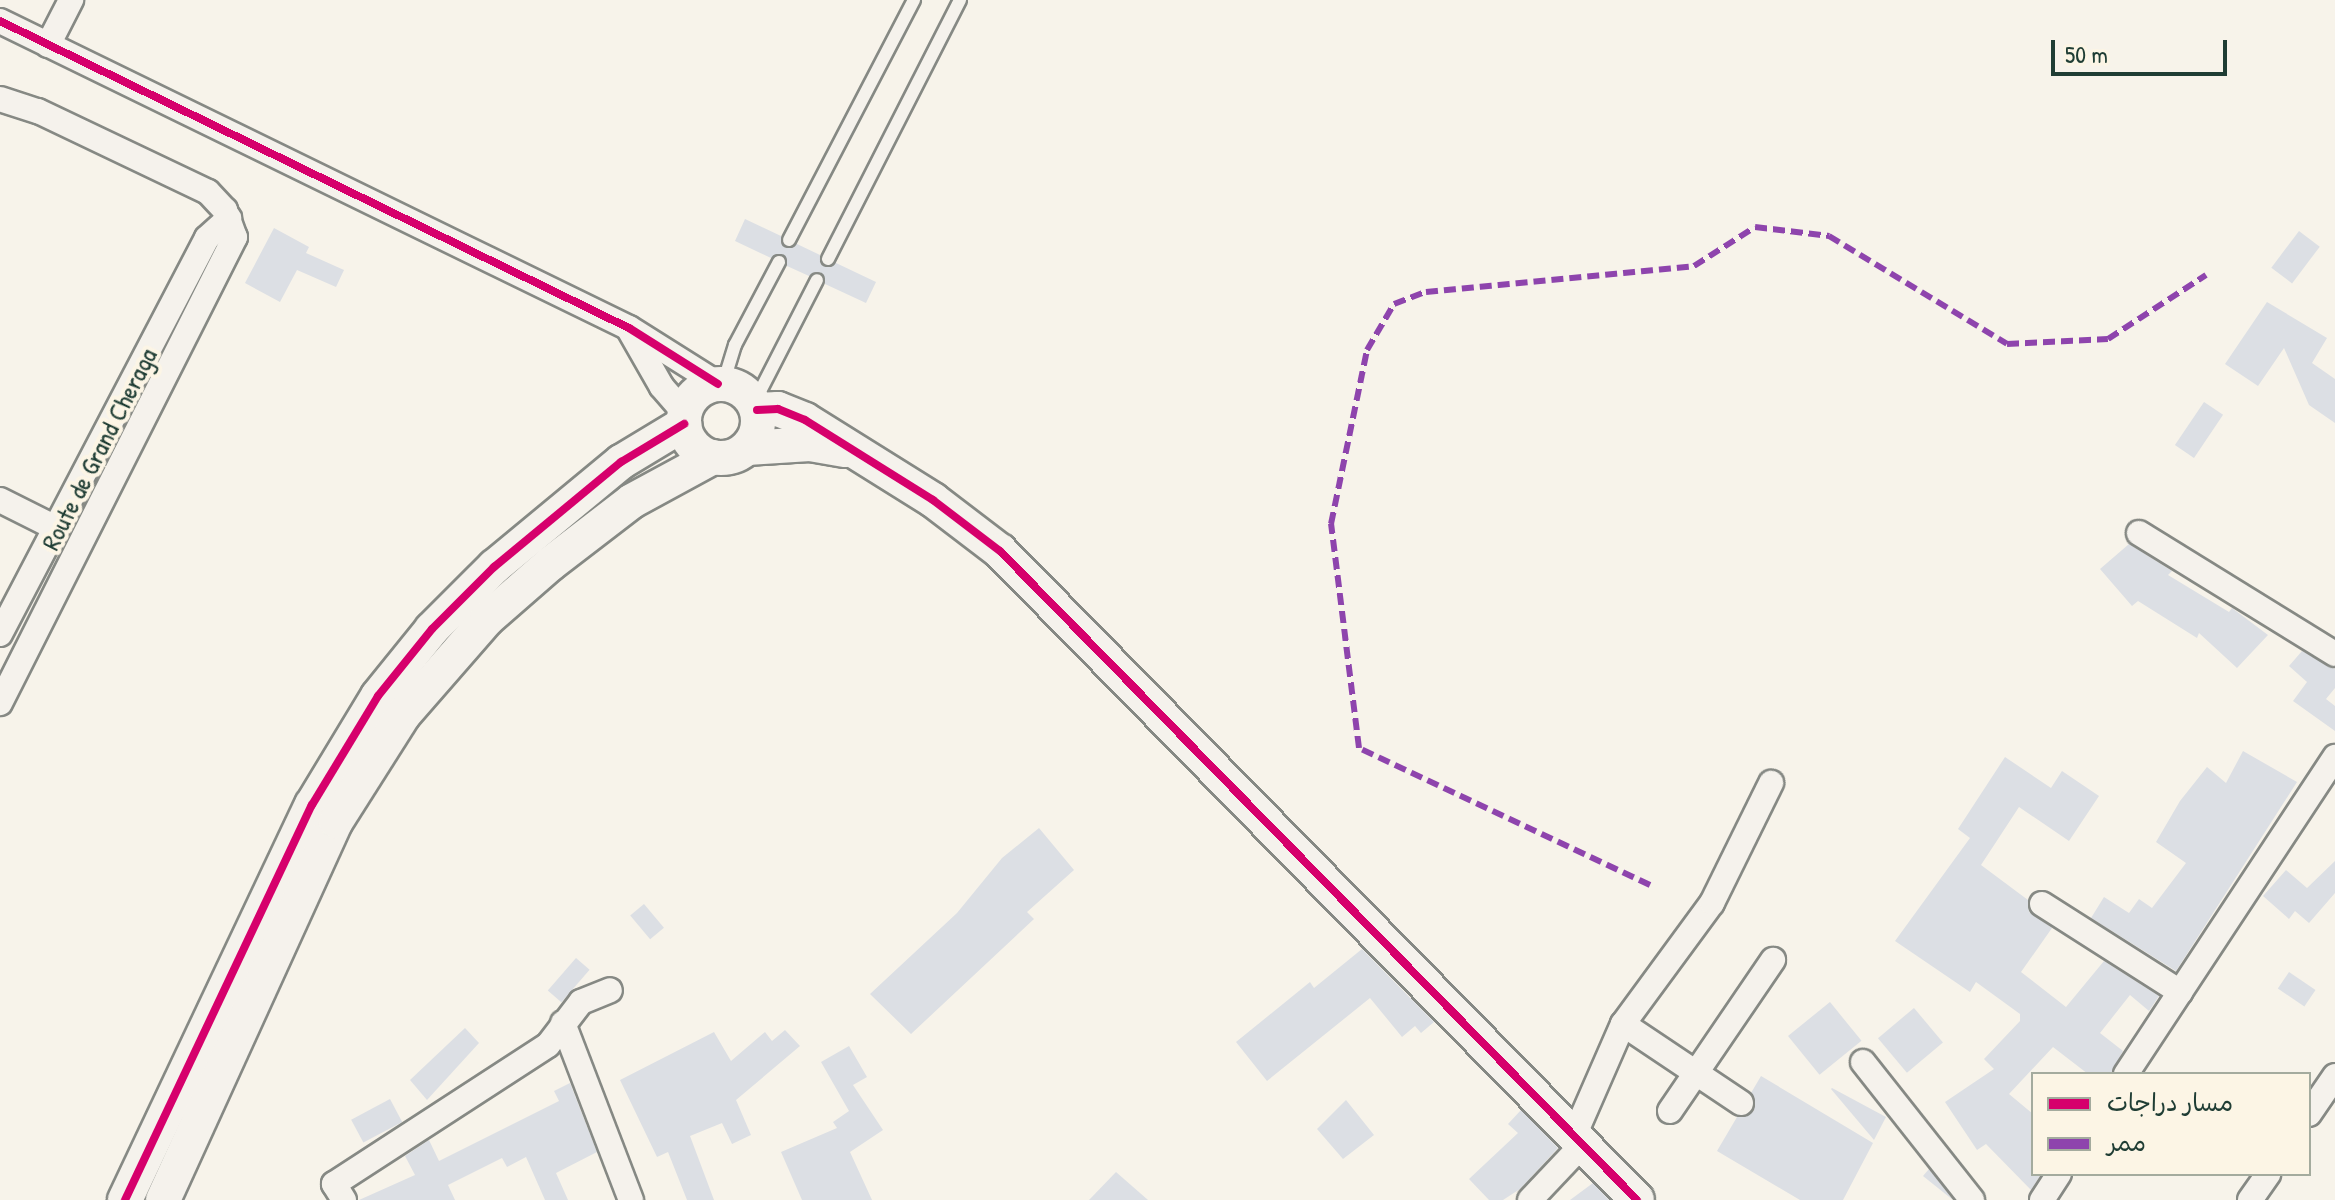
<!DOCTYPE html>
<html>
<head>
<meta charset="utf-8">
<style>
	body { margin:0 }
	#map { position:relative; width:2335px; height:1200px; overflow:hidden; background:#f7f3ea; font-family:"Patrick Hand","Playpen Sans Arabic",sans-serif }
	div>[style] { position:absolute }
	.building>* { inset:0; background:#dcdfe4; transform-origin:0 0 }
	.roads { filter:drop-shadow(2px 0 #868984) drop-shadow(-2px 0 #868984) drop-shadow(0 2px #868984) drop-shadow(0 -2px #868984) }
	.lane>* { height:12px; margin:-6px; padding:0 6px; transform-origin:6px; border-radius:6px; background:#f5f2ec }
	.street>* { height:24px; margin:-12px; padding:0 12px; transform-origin:12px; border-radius:12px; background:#f5f2ec }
	.secondary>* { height:34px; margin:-17px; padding:0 17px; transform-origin:17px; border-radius:17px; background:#f5f2ec }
	.secondary>.ring { margin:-17px; padding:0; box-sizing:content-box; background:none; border:34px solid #f5f2ec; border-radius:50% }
	.quiet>* { height:6px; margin-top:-3px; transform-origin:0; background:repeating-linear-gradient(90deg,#8e44ad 0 12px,transparent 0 18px) }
	.cycleway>* { height:8px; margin:-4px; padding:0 4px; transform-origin:4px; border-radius:4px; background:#d6006c }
	span { translate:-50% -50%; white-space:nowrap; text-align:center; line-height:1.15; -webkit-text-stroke:8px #fcf5e5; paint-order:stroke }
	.street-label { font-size:26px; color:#1f3d34 }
	.legend { position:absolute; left:2031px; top:1072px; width:280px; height:104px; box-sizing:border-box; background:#fcf5e5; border:2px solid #a4ab9e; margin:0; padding:10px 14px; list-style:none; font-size:24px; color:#1f3d34 }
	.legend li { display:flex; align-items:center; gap:16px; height:40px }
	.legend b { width:40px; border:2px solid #a4ab9e }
	.scale { position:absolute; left:2051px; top:40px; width:176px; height:36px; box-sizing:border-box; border:4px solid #1f3d34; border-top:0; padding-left:10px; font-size:24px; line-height:28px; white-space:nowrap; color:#1f3d34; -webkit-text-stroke:6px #fcf5e5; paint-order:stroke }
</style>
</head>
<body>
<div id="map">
	<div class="building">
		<div style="clip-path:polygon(745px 219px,781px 236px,786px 248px,797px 244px,820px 255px,825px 267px,836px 263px,876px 282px,866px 303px,825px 284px,820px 272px,809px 276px,787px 266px,782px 254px,771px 258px,735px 241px)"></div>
		<div style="clip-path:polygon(274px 228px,309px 247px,306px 253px,344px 270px,336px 287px,297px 270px,280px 302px,245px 283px)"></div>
		<div style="left:2299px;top:231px;width:26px;height:46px;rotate:37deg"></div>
		<div style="clip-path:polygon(2267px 302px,2327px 338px,2312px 363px,2335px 379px,2335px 423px,2309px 405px,2284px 348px,2258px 386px,2225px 364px)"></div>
		<div style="left:2204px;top:402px;width:23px;height:52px;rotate:34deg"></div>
		<div style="clip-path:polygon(2129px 544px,2172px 571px,2168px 575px,2229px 612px,2232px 608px,2268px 635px,2237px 668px,2199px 633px,2197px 638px,2138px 601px,2132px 606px,2100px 569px)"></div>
		<div style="clip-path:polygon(2302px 651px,2335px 669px,2335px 688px,2326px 699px,2335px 706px,2335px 731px,2293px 701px,2307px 682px,2289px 666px)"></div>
		<div style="clip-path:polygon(2243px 751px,2297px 782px,2176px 971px,2091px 918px,2104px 897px,2129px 913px,2139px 899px,2152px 908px,2186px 863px,2156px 842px,2180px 801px,2207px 767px,2226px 783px)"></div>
		<div style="clip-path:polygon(2005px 757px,2051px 788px,2062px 771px,2099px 796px,2069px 841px,2019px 807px,1981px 865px,2028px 900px,2029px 912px,2052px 928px,2021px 972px,2066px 1007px,2104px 961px,2159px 996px,2149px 1011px,2130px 995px,2100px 1033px,2123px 1051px,2111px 1074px,2088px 1074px,2053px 1047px,2009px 1094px,2033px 1114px,2033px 1174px,2041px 1174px,2031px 1190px,1986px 1144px,1977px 1150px,1945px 1102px,1994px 1069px,1984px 1059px,2020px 1021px,2020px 1014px,1976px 982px,1970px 992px,1895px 941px,1970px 838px,1958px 829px)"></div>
		<div style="clip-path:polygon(1039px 828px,1074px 870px,1027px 912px,1034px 919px,911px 1034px,870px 994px,957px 913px,1002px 858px)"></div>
		<div style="clip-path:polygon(2335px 861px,2335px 893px,2309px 923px,2295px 911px,2289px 919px,2263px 896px,2286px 870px,2307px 888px)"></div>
		<div style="left:644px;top:904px;width:31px;height:18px;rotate:50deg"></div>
		<div style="clip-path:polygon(1362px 949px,1434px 1022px,1421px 1033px,1415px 1026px,1402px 1037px,1370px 998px,1267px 1081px,1236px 1042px,1310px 982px,1314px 988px)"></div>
		<div style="left:576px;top:958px;width:18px;height:43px;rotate:41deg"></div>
		<div style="left:2289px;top:972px;width:32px;height:20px;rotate:34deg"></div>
		<div style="left:1830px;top:1002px;width:50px;height:54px;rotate:51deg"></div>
		<div style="left:1914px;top:1008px;width:45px;height:47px;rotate:50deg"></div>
		<div style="clip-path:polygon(465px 1028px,479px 1043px,427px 1100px,410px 1080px)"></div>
		<div style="clip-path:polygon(785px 1030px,800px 1046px,736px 1100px,751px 1135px,732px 1144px,722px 1123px,690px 1136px,714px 1200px,687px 1200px,668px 1152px,657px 1157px,620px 1080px,714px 1032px,731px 1061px,765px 1032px,772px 1041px)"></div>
		<div style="clip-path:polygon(849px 1046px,867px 1077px,853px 1085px,883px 1130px,850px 1152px,872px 1200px,802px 1200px,781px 1152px,837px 1128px,833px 1122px,849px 1111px,821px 1062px)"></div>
		<div style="clip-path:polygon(1761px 1076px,1873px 1143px,1843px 1200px,1800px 1200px,1717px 1151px,1737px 1117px,1754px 1111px,1751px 1093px)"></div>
		<div style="clip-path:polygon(570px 1083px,597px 1152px,556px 1173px,568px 1200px,545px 1200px,526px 1157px,507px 1167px,502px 1158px,448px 1185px,455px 1200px,359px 1200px,415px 1175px,405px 1156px,429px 1140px,439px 1161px,559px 1101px,554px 1091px)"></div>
		<div style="clip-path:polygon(1832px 1088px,1886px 1117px,1874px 1140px,1831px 1089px)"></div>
		<div style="left:390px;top:1099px;width:26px;height:44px;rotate:62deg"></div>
		<div style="clip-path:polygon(1346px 1100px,1374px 1135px,1343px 1159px,1317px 1129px)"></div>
		<div style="clip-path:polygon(1521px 1110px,1558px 1148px,1520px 1189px,1503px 1200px,1489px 1200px,1469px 1179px,1518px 1133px,1508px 1124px)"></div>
		<div style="clip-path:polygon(1929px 1169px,1953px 1200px,1923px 1176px)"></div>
		<div style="clip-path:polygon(1116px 1172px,1148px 1200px,1089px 1200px)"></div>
		<div style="clip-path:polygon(1593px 1183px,1609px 1200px,1570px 1200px)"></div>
	</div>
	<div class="roads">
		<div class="lane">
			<div style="left:789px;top:240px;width:271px;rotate:-62.5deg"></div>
			<div style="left:828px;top:259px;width:291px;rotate:-63deg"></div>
			<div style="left:723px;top:384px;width:41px;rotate:-72.9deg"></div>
			<div style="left:735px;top:345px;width:94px;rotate:-62.1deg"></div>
			<div style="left:754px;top:403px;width:138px;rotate:-62.9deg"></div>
		</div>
		<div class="street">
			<div style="left:0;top:21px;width:700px;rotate:26.02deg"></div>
			<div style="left:629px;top:328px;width:105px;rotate:32.2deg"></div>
			<div style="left:48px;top:45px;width:51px;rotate:-62.9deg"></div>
			<div style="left:0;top:99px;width:40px;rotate:18deg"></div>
			<div style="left:38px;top:111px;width:188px;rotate:25.5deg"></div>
			<div style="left:208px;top:192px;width:25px;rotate:47deg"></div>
			<div style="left:225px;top:210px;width:29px;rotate:70deg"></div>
			<div style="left:235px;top:237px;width:522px;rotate:116.76deg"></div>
			<div style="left:630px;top:331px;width:64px;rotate:60.3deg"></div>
			<div style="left:662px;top:387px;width:35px;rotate:49deg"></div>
			<div style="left:0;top:500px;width:63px;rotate:26.6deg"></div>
			<div style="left:2139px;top:533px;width:230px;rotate:31.7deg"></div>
			<div style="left:0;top:634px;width:447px;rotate:-62.4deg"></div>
			<div style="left:207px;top:238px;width:30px;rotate:-42deg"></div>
			<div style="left:2042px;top:904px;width:164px;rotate:32.5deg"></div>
			<div style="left:563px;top:1023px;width:190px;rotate:69deg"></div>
			<div style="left:1623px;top:1024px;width:142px;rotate:33.8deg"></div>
			<div style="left:1863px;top:1062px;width:176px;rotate:51.7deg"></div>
			<div style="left:2126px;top:1074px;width:380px;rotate:-56.6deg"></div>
			<div style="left:1670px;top:1111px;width:183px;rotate:-55.7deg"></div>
			<div style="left:2309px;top:1114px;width:46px;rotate:-55.6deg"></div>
			<div style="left:1574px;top:1136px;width:122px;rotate:-66.4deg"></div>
			<div style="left:1623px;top:1024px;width:150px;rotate:-53.7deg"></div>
			<div style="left:1712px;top:903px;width:134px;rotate:-63.8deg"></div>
			<div style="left:344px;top:1200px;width:19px;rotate:-122deg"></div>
			<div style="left:334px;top:1184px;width:255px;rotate:-33deg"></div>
			<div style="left:548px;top:1045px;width:54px;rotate:-52.5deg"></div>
			<div style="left:581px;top:1002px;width:31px;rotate:-22deg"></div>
			<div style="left:1530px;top:1200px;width:74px;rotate:-46.6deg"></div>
			<div style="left:2042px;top:1200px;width:31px;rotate:-57deg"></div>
			<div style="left:2250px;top:1200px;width:32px;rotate:-55deg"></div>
		</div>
		<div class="secondary">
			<div class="ring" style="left:684px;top:384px;width:40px;height:40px"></div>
			<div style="left:757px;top:410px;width:21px;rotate:-3deg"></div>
			<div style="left:778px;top:409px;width:29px;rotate:22deg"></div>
			<div style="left:805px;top:420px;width:151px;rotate:32deg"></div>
			<div style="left:933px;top:500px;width:84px;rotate:37.3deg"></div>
			<div style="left:1000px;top:551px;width:909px;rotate:45.53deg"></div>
			<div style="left:747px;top:448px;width:63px;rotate:-3.6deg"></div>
			<div style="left:810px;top:444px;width:35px;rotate:10deg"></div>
			<div style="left:125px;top:1200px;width:437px;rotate:-64.7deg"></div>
			<div style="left:312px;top:805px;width:127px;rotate:-58.8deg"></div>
			<div style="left:378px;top:696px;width:86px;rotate:-51.1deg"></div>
			<div style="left:432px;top:629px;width:88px;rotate:-45deg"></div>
			<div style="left:494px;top:567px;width:165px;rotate:-39.6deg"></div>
			<div style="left:621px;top:462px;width:74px;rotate:-31.1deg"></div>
			<div style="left:163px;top:1200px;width:417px;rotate:-65.5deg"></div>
			<div style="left:336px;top:821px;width:127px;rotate:-57.6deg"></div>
			<div style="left:404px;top:714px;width:126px;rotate:-48.9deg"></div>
			<div style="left:487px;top:619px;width:84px;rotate:-41.1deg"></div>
			<div style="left:550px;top:564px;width:103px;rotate:-37.5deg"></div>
			<div style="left:632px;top:501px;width:92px;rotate:-28.5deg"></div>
		</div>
	</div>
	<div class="quiet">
		<div style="left:1650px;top:885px;width:322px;rotate:-154.8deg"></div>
		<div style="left:1359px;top:748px;width:226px;rotate:-97.1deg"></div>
		<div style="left:1331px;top:524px;width:178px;rotate:-78.3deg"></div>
		<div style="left:1367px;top:350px;width:53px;rotate:-59.6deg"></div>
		<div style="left:1394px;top:304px;width:34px;rotate:-21deg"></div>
		<div style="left:1426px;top:292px;width:269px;rotate:-5.5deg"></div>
		<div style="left:1694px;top:266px;width:72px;rotate:-32.6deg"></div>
		<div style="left:1755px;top:227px;width:75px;rotate:6.9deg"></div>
		<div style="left:1829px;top:236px;width:208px;rotate:31.2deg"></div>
		<div style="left:2007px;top:344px;width:101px;rotate:-2.8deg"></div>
		<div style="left:2108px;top:339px;width:117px;rotate:-33.1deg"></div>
	</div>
	<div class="cycleway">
		<div style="left:0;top:21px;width:700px;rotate:26.02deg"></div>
		<div style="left:629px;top:328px;width:105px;rotate:32.2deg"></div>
		<div style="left:757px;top:410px;width:21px;rotate:-3deg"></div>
		<div style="left:778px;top:409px;width:29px;rotate:22deg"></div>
		<div style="left:805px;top:420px;width:151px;rotate:32deg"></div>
		<div style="left:933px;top:500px;width:84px;rotate:37.3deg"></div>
		<div style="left:1000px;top:551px;width:909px;rotate:45.53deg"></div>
		<div style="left:125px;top:1200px;width:437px;rotate:-64.7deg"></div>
		<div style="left:312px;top:805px;width:127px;rotate:-58.8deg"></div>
		<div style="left:378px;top:696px;width:86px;rotate:-51.1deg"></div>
		<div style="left:432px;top:629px;width:88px;rotate:-45deg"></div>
		<div style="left:494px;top:567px;width:165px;rotate:-39.6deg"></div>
		<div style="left:621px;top:462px;width:74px;rotate:-31.1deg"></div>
	</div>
	<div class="street-label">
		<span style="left:99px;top:449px;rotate:-63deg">Route de Grand Cheraga</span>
	</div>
	<ul class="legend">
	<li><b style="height:10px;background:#d6006c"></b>مسار دراجات</li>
	<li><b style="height:10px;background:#8e44ad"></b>ممر</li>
	</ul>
	<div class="scale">50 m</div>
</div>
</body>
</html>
